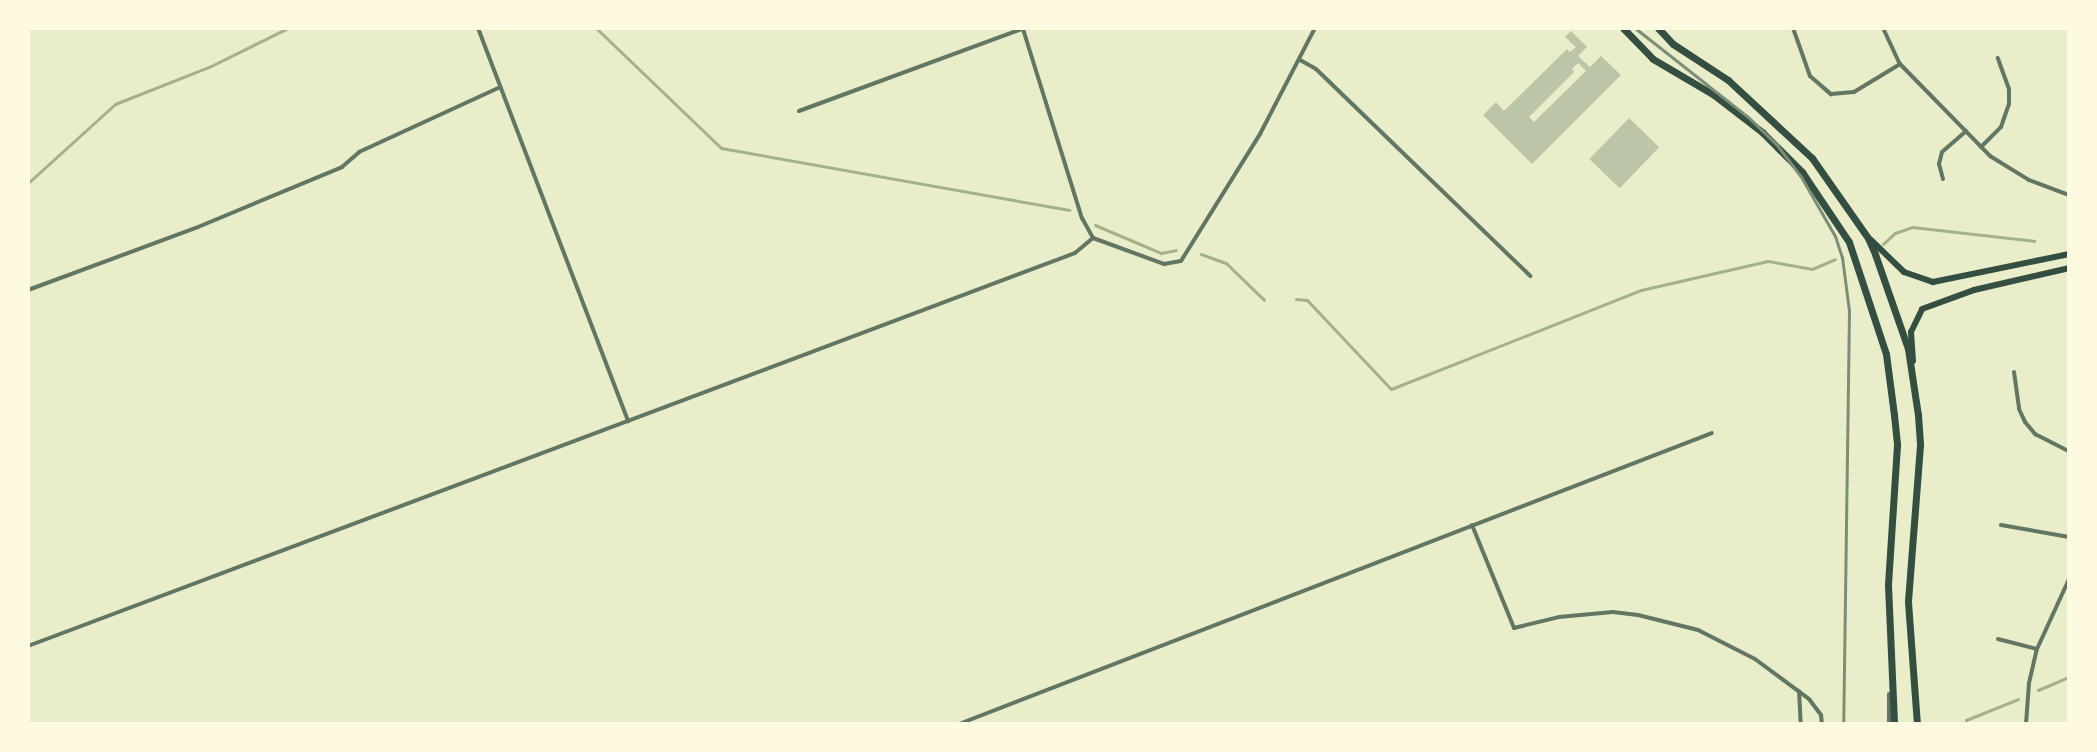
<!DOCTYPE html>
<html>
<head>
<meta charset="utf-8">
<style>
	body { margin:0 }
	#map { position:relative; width:2097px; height:752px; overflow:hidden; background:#e9edc9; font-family:Cabin,sans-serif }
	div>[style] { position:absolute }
	.stream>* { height:3px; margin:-1.5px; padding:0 1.5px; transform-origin:1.5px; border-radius:1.5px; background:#a3b18a }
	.building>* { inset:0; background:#bcc5a7; transform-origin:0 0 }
	.minor>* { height:4px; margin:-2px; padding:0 2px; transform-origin:2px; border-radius:2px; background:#617663 }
	.secondary>* { height:6px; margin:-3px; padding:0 3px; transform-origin:3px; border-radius:3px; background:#344e41 }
	.trunk>* { height:7px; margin:-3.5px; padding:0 3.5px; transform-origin:3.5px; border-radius:3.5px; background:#344e41 }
	.rail>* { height:3px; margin:-1.5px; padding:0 1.5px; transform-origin:1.5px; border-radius:1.5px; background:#7c8e77 }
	span { translate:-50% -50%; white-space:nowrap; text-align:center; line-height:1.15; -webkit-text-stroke:8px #fefae0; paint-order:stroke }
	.frame { position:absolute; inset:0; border:30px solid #fefae0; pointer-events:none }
</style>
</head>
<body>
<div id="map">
	<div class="stream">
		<div style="left:596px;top:28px;width:173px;rotate:43.8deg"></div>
		<div style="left:721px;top:148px;width:354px;rotate:10.1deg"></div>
		<div style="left:28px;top:183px;width:118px;rotate:-42.2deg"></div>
		<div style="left:115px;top:104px;width:103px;rotate:-21.6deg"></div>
		<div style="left:211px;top:66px;width:86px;rotate:-26.3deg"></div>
		<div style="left:1095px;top:225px;width:72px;rotate:23deg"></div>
		<div style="left:1161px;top:253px;width:15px;rotate:-11deg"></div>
		<div style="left:1883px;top:244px;width:16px;rotate:-43deg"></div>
		<div style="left:1895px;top:233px;width:18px;rotate:-19deg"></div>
		<div style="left:1912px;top:227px;width:123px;rotate:6.5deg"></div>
		<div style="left:1201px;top:254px;width:27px;rotate:20deg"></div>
		<div style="left:1226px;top:263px;width:53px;rotate:44.2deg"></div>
		<div style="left:1296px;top:299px;width:11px;rotate:5deg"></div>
		<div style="left:1307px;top:300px;width:122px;rotate:46.7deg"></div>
		<div style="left:1391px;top:389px;width:269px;rotate:-21.6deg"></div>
		<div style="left:1641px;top:290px;width:130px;rotate:-12.9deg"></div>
		<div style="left:1768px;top:261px;width:45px;rotate:10.3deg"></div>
		<div style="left:1812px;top:269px;width:25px;rotate:-23deg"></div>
		<div style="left:2038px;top:690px;width:34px;rotate:-23deg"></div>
		<div style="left:1966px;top:724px;width:4px;rotate:-90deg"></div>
		<div style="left:1966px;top:720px;width:56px;rotate:-22deg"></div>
	</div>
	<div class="building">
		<div style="clip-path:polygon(evenodd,1571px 31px,1587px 47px,1578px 56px,1590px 67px,1601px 56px,1621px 75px,1532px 164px,1483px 115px,1496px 102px,1504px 111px,1567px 49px,1570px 52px,1576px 47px,1565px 37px,1571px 31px,1578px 63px,1586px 71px,1534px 122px,1529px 117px,1574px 72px,1572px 69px,1578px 63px)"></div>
		<div style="left:1629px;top:118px;width:42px;height:57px;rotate:44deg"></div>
	</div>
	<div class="minor">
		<div style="left:478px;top:28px;width:421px;rotate:69.1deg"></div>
		<div style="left:1793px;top:28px;width:51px;rotate:70.5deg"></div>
		<div style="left:1810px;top:76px;width:28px;rotate:41deg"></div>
		<div style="left:1831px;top:94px;width:23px;rotate:-5deg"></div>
		<div style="left:1854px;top:92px;width:54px;rotate:-31.3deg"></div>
		<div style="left:1883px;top:28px;width:40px;rotate:65deg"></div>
		<div style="left:1900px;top:64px;width:129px;rotate:45.6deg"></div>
		<div style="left:1990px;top:156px;width:46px;rotate:31.6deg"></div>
		<div style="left:2029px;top:180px;width:43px;rotate:20.6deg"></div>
		<div style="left:1023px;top:29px;width:198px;rotate:72.7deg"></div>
		<div style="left:1082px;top:218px;width:23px;rotate:61deg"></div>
		<div style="left:1300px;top:60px;width:18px;rotate:29deg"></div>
		<div style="left:1316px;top:69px;width:298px;rotate:44deg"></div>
		<div style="left:799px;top:111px;width:241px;rotate:-20.2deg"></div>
		<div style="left:1981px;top:147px;width:28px;rotate:-45deg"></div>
		<div style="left:2001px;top:127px;width:24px;rotate:-71deg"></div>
		<div style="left:2009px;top:104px;width:15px;rotate:-90deg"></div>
		<div style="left:2009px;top:89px;width:33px;rotate:-110deg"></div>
		<div style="left:1943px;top:179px;width:16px;rotate:-105deg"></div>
		<div style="left:1939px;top:164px;width:12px;rotate:-76deg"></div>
		<div style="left:1942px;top:152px;width:32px;rotate:-41deg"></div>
		<div style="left:1093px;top:238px;width:76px;rotate:20.1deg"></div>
		<div style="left:1164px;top:264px;width:17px;rotate:-10deg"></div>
		<div style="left:1181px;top:261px;width:150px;rotate:-58.1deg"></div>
		<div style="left:1260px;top:134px;width:119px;rotate:-62.6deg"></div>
		<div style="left:28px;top:290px;width:181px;rotate:-20.3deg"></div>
		<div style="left:198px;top:227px;width:156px;rotate:-22.6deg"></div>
		<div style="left:342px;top:167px;width:23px;rotate:-41deg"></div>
		<div style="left:359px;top:152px;width:155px;rotate:-24.7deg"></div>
		<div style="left:2014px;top:372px;width:37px;rotate:82deg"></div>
		<div style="left:2019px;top:409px;width:14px;rotate:65deg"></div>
		<div style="left:2025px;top:422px;width:16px;rotate:50deg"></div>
		<div style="left:2035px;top:434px;width:38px;rotate:27deg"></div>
		<div style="left:1472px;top:525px;width:111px;rotate:67.8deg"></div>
		<div style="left:1514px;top:628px;width:46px;rotate:-13.7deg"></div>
		<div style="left:1559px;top:617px;width:54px;rotate:-5.3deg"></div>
		<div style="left:1613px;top:612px;width:25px;rotate:7deg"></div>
		<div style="left:1638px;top:615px;width:62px;rotate:14deg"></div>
		<div style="left:1698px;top:630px;width:64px;rotate:27deg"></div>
		<div style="left:1755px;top:659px;width:67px;rotate:36.5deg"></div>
		<div style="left:1809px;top:699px;width:20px;rotate:53deg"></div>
		<div style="left:1821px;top:715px;width:9px;rotate:84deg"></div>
		<div style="left:2001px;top:525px;width:69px;rotate:10deg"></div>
		<div style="left:1998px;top:639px;width:40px;rotate:14.4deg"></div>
		<div style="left:28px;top:646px;width:1118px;rotate:-20.57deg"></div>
		<div style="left:1075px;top:253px;width:23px;rotate:-40deg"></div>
		<div style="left:1799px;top:691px;width:33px;rotate:87deg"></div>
		<div style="left:959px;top:724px;width:807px;rotate:-21.13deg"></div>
		<div style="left:1889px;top:724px;width:30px;rotate:-90deg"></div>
		<div style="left:2026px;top:724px;width:41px;rotate:-85.8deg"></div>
		<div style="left:2029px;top:683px;width:35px;rotate:-77deg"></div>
		<div style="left:2037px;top:649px;width:77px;rotate:-65.4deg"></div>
	</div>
	<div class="secondary">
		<div style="left:1871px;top:240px;width:46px;rotate:44.1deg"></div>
		<div style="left:1904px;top:272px;width:31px;rotate:19deg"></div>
		<div style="left:1933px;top:282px;width:139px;rotate:-11.6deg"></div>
		<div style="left:1913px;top:361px;width:29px;rotate:-94deg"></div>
		<div style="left:1911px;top:332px;width:25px;rotate:-64deg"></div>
		<div style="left:1922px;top:309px;width:55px;rotate:-20.1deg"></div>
		<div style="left:1974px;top:290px;width:98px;rotate:-13deg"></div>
	</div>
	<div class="trunk">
		<div style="left:1623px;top:28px;width:43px;rotate:45.9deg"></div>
		<div style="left:1653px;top:59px;width:71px;rotate:30.5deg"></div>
		<div style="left:1714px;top:95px;width:61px;rotate:37.6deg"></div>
		<div style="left:1762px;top:132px;width:57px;rotate:45deg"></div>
		<div style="left:1802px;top:172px;width:84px;rotate:56.1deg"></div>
		<div style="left:1849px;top:242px;width:118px;rotate:71.7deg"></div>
		<div style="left:1886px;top:354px;width:62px;rotate:82.5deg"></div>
		<div style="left:1894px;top:415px;width:30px;rotate:84deg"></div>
		<div style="left:1897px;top:445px;width:140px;rotate:93.7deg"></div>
		<div style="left:1888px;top:585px;width:139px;rotate:87.5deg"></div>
		<div style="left:1658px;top:28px;width:22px;rotate:47deg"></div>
		<div style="left:1673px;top:44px;width:66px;rotate:33.2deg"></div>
		<div style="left:1728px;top:80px;width:115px;rotate:42.9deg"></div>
		<div style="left:1812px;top:158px;width:98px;rotate:55deg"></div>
		<div style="left:1868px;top:238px;width:17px;rotate:66deg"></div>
		<div style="left:1875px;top:254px;width:101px;rotate:70.8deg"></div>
		<div style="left:1908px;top:349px;width:67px;rotate:81.4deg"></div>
		<div style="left:1918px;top:415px;width:30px;rotate:86deg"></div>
		<div style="left:1920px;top:445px;width:157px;rotate:94.4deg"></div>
		<div style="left:1908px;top:602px;width:122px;rotate:85.8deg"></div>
	</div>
	<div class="rail">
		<div style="left:1635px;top:28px;width:142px;rotate:38.2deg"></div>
		<div style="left:1747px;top:116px;width:42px;rotate:44deg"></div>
		<div style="left:1777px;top:145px;width:38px;rotate:53deg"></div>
		<div style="left:1800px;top:175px;width:70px;rotate:60.2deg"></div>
		<div style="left:1835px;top:236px;width:22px;rotate:72deg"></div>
		<div style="left:1842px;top:257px;width:54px;rotate:82.6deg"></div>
		<div style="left:1849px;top:311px;width:413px;rotate:90.8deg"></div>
	</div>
	<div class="frame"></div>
</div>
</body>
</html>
